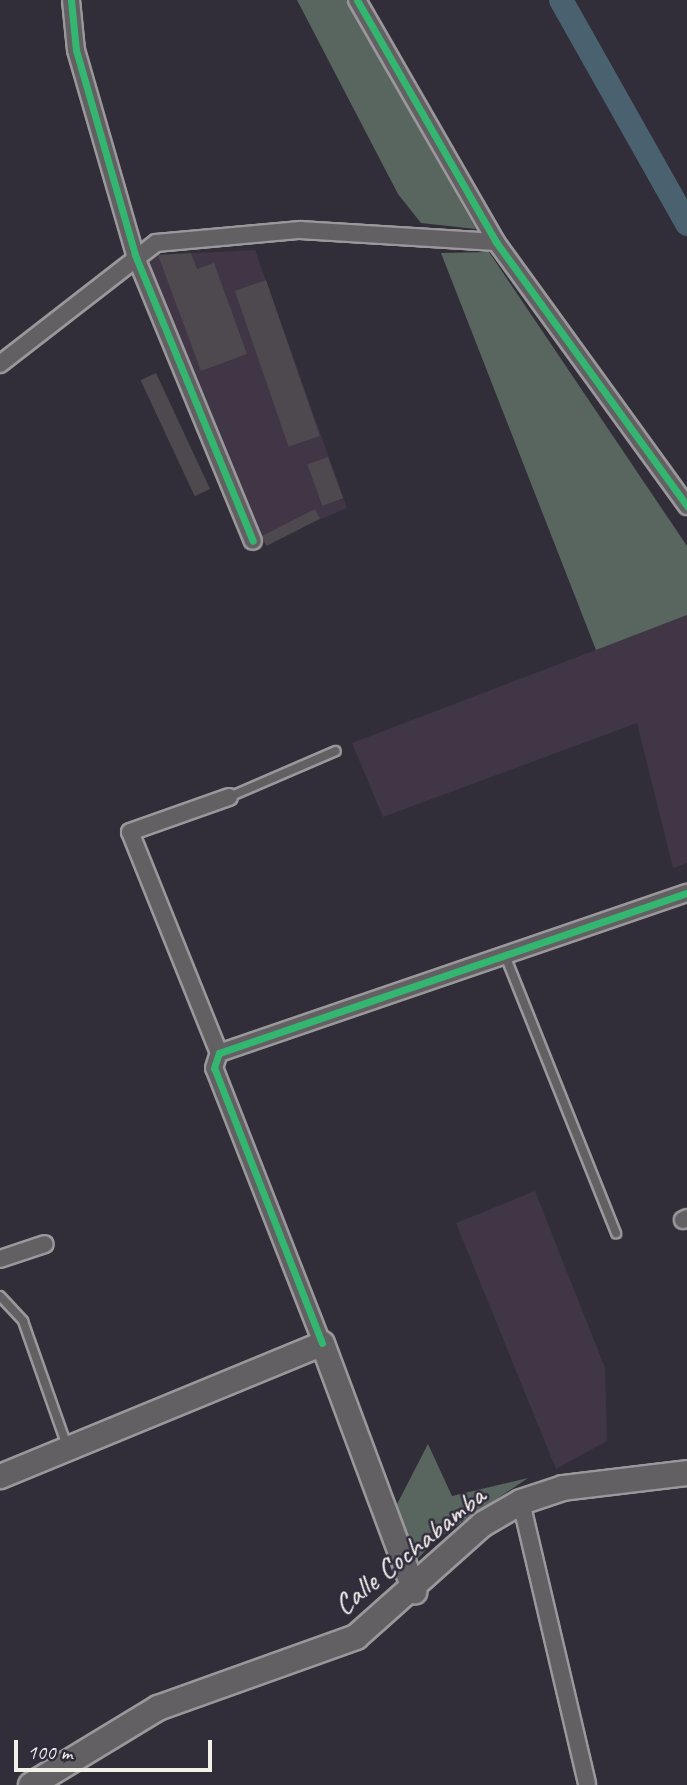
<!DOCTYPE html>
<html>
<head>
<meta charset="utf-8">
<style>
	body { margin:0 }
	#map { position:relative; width:687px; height:1785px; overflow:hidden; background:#312e39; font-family:Caveat,sans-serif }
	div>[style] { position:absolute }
	.built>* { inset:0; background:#403646 }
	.green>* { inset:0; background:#596660 }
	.river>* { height:24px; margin:-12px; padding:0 12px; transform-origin:12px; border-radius:12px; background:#4a616f }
	.building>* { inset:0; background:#4e484f; transform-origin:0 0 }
	.roads { filter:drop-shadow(2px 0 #9a989b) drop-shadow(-2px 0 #9a989b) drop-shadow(0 2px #9a989b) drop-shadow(0 -2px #9a989b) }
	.service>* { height:8px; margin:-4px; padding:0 4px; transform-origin:4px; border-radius:4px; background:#626063 }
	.minor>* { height:16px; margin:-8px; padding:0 8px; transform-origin:8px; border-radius:8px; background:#626063 }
	.secondary>* { height:23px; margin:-11.5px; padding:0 11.5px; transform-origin:11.5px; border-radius:11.5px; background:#626063 }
	.primary>* { height:24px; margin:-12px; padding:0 12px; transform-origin:12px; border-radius:12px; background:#626063 }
	.cycleway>* { height:7px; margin:-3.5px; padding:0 3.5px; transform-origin:3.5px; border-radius:3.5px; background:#33b770 }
	span { translate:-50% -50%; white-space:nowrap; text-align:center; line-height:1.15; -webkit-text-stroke:5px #2f2a3d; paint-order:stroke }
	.street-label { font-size:30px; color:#f4f1e8 }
	.scale { position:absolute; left:14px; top:1740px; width:198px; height:32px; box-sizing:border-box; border:4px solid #f4f1e8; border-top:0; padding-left:9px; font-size:21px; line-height:24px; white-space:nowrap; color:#f4f1e8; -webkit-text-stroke:5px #2f2a3d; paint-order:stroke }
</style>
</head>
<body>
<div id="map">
	<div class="built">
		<div style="clip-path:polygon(255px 250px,347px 508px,265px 543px,140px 256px)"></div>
		<div style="clip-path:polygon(687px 615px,687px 863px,673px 868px,637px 723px,383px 817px,352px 743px)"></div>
		<div style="clip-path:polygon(535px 1191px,605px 1368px,607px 1441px,556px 1469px,456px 1223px)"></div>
	</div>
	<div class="green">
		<div style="clip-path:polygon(297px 0,346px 0,476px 229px,421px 223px,398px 194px)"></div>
		<div style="clip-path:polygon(489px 252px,687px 546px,687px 615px,596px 650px,441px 253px)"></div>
		<div style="clip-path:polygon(428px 1444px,452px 1496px,528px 1478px,434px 1541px,414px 1563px,394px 1510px)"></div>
	</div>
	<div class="river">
		<div style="left:561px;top:0;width:257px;rotate:60.6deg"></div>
	</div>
	<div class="building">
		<div style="clip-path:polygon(191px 253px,197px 269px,214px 263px,247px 354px,201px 371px,158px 255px)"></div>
		<div style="left:266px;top:280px;width:165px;height:33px;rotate:71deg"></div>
		<div style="left:156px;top:373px;width:128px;height:17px;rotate:65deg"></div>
		<div style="left:328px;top:457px;width:44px;height:22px;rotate:70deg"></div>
		<div style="left:315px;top:509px;width:11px;height:60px;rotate:63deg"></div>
	</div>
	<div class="roads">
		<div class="service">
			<div style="left:229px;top:797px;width:116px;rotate:-23.3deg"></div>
			<div style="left:504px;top:953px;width:302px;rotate:68.2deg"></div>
			<div style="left:0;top:1296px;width:34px;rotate:47deg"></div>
			<div style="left:23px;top:1321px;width:133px;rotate:70.6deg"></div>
		</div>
		<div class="minor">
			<div style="left:71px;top:0;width:50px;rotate:84.3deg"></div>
			<div style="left:76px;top:50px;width:213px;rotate:73.9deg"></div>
			<div style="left:135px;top:255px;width:309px;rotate:67.6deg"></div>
			<div style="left:357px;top:0;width:279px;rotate:60.1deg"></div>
			<div style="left:496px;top:242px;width:326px;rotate:54.1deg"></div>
			<div style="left:0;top:364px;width:197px;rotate:-37.8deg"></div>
			<div style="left:156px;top:243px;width:145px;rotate:-5.2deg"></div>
			<div style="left:300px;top:230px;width:196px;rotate:3.5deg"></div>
			<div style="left:219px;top:1053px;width:238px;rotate:-111.9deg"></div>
			<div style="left:130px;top:832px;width:105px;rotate:-19.5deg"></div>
			<div style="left:683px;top:1220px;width:4px;rotate:-27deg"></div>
			<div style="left:0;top:1259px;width:47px;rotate:-18.4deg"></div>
			<div style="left:322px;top:1343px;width:295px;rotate:-111.4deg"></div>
			<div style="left:214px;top:1068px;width:16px;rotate:-72deg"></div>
			<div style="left:219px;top:1053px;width:495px;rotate:-18.9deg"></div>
			<div style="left:521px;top:1502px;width:289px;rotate:76.8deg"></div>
		</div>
		<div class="secondary">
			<div style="left:0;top:1476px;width:348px;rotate:-22.4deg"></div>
			<div style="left:322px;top:1343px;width:265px;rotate:69.6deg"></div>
		</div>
		<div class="primary">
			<div style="left:31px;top:1785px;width:149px;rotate:-31.2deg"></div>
			<div style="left:158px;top:1708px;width:210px;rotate:-19.7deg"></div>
			<div style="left:356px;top:1637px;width:170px;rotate:-41.7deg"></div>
			<div style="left:483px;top:1524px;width:44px;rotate:-30.1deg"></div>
			<div style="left:521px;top:1502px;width:44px;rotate:-18.4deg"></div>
			<div style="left:563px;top:1488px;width:125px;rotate:-6.9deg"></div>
		</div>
	</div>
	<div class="cycleway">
		<div style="left:71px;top:0;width:50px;rotate:84.3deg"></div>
		<div style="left:76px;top:50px;width:213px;rotate:73.9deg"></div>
		<div style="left:135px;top:255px;width:309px;rotate:67.6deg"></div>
		<div style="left:357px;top:0;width:279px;rotate:60.1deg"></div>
		<div style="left:496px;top:242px;width:326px;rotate:54.1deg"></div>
		<div style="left:322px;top:1343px;width:295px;rotate:-111.4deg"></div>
		<div style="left:214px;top:1068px;width:16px;rotate:-72deg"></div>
		<div style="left:219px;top:1053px;width:495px;rotate:-18.9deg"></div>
	</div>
	<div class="street-label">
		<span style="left:409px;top:1550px;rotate:-39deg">Calle Cochabamba</span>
	</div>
	<div class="scale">100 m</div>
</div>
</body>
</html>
